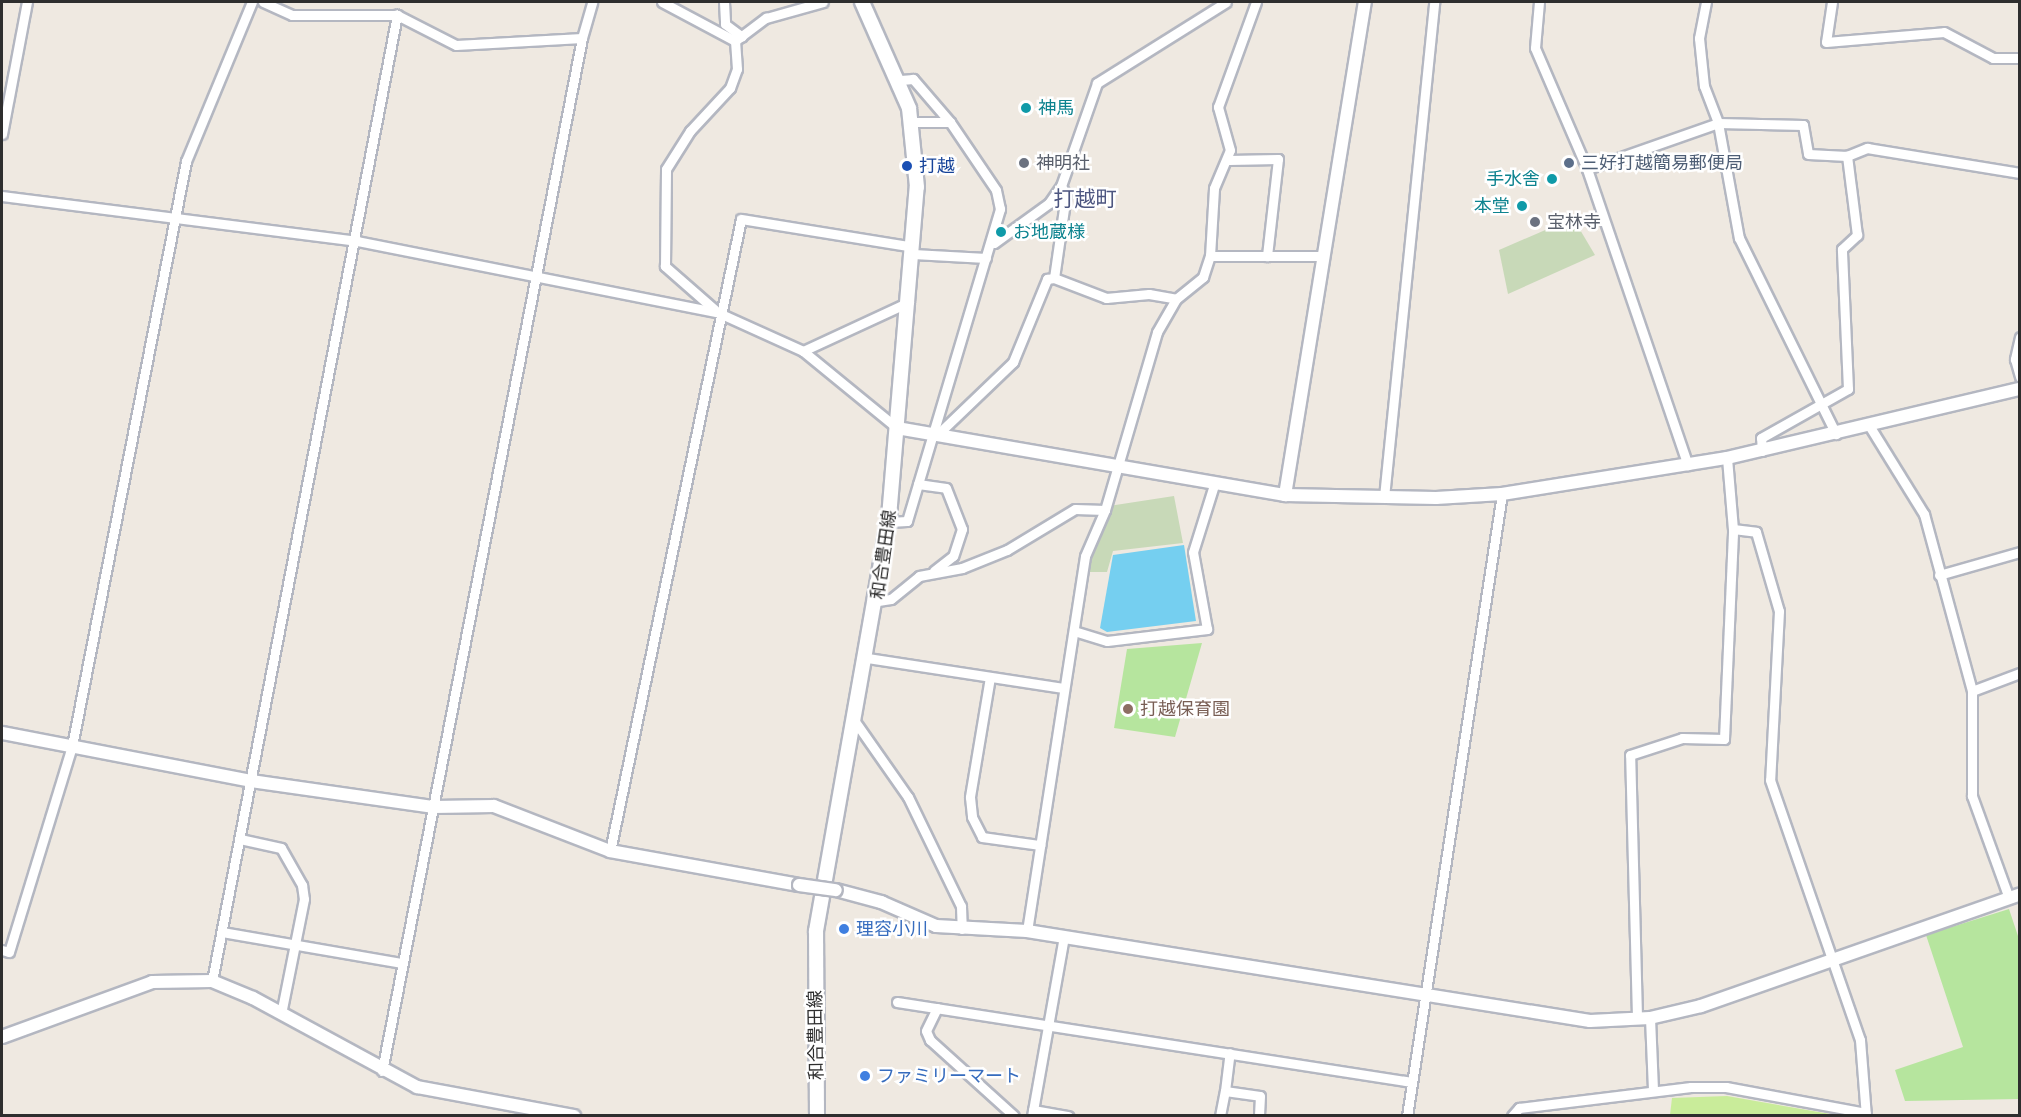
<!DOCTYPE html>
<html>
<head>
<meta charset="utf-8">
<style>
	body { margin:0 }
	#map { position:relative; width:2021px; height:1117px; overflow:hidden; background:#efe9e1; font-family:Poppins,"Noto Sans JP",sans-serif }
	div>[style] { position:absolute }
	.green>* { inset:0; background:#b6e59e }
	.cemetery>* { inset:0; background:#c8d9b8 }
	.pitch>* { inset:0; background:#c9ec9a }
	.water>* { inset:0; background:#75cff0 }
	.roads { filter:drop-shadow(2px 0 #b4b7c1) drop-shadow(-2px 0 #b4b7c1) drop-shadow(0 2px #b4b7c1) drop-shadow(0 -2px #b4b7c1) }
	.minor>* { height:9px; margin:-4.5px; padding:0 4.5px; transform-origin:4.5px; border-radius:4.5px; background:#fff }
	.tertiary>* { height:12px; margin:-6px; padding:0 6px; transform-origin:6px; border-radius:6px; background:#fff }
	.secondary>* { height:14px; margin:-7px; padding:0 7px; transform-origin:7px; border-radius:7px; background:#fff }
	.bridges { filter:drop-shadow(2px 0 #b4b7c1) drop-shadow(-2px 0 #b4b7c1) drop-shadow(0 2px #b4b7c1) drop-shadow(0 -2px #b4b7c1) }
	.tertiary-bridge>* { height:12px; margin:-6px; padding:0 6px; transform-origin:6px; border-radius:6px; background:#fff }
	.dots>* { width:16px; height:16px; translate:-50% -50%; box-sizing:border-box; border:3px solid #fff; border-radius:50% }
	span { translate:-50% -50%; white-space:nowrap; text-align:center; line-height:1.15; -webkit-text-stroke:5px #fff; paint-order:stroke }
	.culture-label { font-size:18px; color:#0d838f }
	.left { translate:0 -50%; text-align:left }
	.right { translate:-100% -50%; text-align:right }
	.worship-label { font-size:18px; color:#5b616d }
	.service-label { font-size:18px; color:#4e5e75 }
	.transit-label { font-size:18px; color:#164399 }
	.street-label { font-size:18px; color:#2e2e2e }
	.education-label { font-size:18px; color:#785e54 }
	.shop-label { font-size:18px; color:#366cbe }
	.quarter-label { font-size:21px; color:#4d5680 }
	.frame { position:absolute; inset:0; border:3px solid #2e2e2e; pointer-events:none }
</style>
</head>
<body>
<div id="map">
	<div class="green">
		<div style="clip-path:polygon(1202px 643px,1175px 737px,1114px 728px,1127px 649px)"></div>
		<div style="clip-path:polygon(2009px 909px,2019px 939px,2019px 1099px,1905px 1101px,1895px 1070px,1963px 1047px,1926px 935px)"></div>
	</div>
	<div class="cemetery">
		<div style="clip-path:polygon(1573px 218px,1595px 255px,1508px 294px,1499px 250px)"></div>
		<div style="clip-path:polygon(1174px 496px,1183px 543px,1113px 551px,1107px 572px,1087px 572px,1109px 506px)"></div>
	</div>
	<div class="pitch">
		<div style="clip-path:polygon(1727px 1096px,1836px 1115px,1670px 1115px,1672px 1098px)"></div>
	</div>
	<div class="water">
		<div style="clip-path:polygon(1184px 545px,1196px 621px,1107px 632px,1100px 628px,1113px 555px)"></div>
	</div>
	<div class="roads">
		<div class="minor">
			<div style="left:263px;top:2px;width:32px;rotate:24deg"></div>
			<div style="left:292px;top:15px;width:105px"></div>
			<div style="left:397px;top:15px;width:66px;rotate:27deg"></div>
			<div style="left:456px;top:45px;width:126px;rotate:-3.2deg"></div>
			<div style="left:582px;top:38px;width:1052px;rotate:100.96deg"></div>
			<div style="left:662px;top:2px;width:83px;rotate:28.1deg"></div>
			<div style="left:724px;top:2px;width:22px;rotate:87deg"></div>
			<div style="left:725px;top:24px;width:21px;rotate:37deg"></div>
			<div style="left:1539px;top:2px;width:46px;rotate:95deg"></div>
			<div style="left:1535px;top:48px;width:132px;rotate:66.7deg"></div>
			<div style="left:1587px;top:169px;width:313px;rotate:71.2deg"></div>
			<div style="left:1706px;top:2px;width:37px;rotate:101deg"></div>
			<div style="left:1699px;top:38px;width:48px;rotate:84.1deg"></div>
			<div style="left:1704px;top:86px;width:40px;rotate:69deg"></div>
			<div style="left:1718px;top:123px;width:117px;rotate:79.7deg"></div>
			<div style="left:1739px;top:238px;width:219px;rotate:63.7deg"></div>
			<div style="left:1832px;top:2px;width:40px;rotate:98.5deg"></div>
			<div style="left:1826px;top:42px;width:118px;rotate:-4.8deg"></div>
			<div style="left:1944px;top:32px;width:55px;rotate:28deg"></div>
			<div style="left:1993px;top:58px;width:27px"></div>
			<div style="left:582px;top:38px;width:37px;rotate:-74deg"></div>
			<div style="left:912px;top:122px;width:38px"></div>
			<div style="left:2px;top:134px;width:134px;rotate:-79.3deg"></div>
			<div style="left:1229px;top:160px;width:49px;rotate:-1.2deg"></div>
			<div style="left:1278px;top:159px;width:98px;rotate:96.5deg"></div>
			<div style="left:1587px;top:169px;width:139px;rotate:-19.3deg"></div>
			<div style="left:1718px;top:123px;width:85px;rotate:1.3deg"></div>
			<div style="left:1803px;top:125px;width:29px;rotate:80deg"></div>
			<div style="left:1808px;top:154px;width:39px;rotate:3deg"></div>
			<div style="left:1847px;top:156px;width:22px;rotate:-22deg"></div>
			<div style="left:1867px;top:148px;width:155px;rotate:9.3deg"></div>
			<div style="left:2px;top:196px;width:358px;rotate:7.2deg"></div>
			<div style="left:357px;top:241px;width:369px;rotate:11.2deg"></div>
			<div style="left:719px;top:313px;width:92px;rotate:24.3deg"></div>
			<div style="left:803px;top:351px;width:122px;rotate:39.3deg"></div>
			<div style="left:994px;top:243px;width:68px;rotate:-36deg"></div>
			<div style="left:1049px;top:203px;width:21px;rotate:-55deg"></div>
			<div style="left:1061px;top:186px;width:109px;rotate:-70.7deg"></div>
			<div style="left:1097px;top:83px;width:152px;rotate:-32.1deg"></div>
			<div style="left:913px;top:254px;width:73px;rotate:3.1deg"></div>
			<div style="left:1210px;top:256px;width:111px"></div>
			<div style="left:1054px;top:278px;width:56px;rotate:21deg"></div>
			<div style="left:1106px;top:298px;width:43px;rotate:-5.3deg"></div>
			<div style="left:1149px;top:294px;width:27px;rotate:10deg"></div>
			<div style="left:1054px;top:278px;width:84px;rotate:-81.8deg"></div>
			<div style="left:1066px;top:195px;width:10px;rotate:-119deg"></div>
			<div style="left:715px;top:310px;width:67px;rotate:-138.7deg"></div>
			<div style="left:665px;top:266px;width:97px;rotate:-89.4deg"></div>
			<div style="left:666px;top:169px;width:45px;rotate:-57.7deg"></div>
			<div style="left:690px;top:131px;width:59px;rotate:-47.1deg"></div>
			<div style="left:730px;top:88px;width:20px;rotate:-70deg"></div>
			<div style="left:737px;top:69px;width:28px;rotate:-94deg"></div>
			<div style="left:735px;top:41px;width:39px;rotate:-37deg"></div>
			<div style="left:766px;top:18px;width:59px;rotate:-15.7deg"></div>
			<div style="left:2020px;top:337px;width:23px;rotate:103deg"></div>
			<div style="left:2015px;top:359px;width:19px;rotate:74deg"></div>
			<div style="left:803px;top:351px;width:117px;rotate:-24.8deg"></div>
			<div style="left:1870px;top:427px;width:102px;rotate:58.2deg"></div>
			<div style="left:1924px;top:514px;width:183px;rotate:74.8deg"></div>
			<div style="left:1972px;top:691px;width:105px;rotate:90deg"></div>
			<div style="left:1972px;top:796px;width:109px;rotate:70.1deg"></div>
			<div style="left:939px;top:433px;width:103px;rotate:-43.8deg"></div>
			<div style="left:1013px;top:362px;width:90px;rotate:-67.7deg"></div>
			<div style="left:1047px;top:279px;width:7px;rotate:-8deg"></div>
			<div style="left:1762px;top:451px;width:13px;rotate:-94deg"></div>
			<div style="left:1761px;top:438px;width:100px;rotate:-29.4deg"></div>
			<div style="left:1848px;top:389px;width:140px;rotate:-92.5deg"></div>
			<div style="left:1842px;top:249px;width:21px;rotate:-43deg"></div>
			<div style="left:1857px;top:235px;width:80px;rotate:-97.2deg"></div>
			<div style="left:1727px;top:458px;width:71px;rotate:85.2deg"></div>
			<div style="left:1733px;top:529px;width:23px;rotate:7deg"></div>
			<div style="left:1756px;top:532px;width:82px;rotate:73.8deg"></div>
			<div style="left:1779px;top:611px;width:169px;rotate:93deg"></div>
			<div style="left:1770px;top:780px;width:275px;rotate:70.9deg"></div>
			<div style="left:1860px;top:1040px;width:76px;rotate:85.5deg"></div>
			<div style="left:918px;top:484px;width:28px;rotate:8deg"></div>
			<div style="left:946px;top:488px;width:44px;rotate:68.7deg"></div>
			<div style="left:962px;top:529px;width:28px;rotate:108deg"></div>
			<div style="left:953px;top:556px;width:24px;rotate:142deg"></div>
			<div style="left:1384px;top:497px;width:498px;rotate:-84.2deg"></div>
			<div style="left:889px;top:522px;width:18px;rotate:-3deg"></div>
			<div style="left:907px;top:521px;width:326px;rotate:-73.4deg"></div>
			<div style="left:1000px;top:209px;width:19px;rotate:-102deg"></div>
			<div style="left:996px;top:190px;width:82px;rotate:-124.1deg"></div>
			<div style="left:950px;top:122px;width:57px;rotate:-130.7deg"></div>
			<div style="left:913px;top:79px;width:12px;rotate:175deg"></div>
			<div style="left:1939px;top:575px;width:84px;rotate:-15.9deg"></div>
			<div style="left:878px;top:601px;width:13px;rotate:-9deg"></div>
			<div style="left:891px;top:599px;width:36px;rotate:-39deg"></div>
			<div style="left:919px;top:576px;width:44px;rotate:-10.5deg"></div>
			<div style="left:962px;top:568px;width:48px;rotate:-21.8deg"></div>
			<div style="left:1007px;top:550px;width:79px;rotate:-31.1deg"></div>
			<div style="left:1075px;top:509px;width:30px;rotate:2deg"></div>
			<div style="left:1074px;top:631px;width:34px;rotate:17deg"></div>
			<div style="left:1107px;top:641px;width:101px;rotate:-6.8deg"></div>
			<div style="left:1207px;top:629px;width:78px;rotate:-100.3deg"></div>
			<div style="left:1193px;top:552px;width:70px;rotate:-72.6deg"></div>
			<div style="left:867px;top:658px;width:199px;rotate:8.7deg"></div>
			<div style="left:990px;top:677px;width:122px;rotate:99.5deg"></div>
			<div style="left:970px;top:797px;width:20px;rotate:84deg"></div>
			<div style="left:972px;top:817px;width:22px;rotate:63deg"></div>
			<div style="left:982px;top:837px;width:59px;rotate:7.9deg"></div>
			<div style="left:1972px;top:691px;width:51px;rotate:-20.6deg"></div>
			<div style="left:854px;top:720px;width:94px;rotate:55deg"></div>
			<div style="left:908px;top:797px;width:121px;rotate:64.1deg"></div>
			<div style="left:961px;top:906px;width:23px;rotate:88deg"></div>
			<div style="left:240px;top:839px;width:42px;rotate:12.4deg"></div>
			<div style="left:281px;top:848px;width:43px;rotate:60.4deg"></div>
			<div style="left:302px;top:885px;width:14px;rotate:82deg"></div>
			<div style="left:304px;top:899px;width:117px;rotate:101.3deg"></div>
			<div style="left:610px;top:851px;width:645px;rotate:-78.29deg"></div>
			<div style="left:741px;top:219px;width:174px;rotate:9.2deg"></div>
			<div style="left:1027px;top:931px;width:379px;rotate:-81.2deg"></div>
			<div style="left:1085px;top:556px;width:50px;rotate:-66.5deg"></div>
			<div style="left:1105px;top:510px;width:185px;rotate:-73.7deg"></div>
			<div style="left:1157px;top:332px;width:38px;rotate:-60deg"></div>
			<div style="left:1176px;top:299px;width:35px;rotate:-39deg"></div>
			<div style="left:1203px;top:277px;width:22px;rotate:-72deg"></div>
			<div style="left:1210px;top:256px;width:68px;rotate:-86.6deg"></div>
			<div style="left:1214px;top:188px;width:41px;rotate:-67.2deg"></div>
			<div style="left:1230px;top:150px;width:45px;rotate:-105.6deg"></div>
			<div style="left:1218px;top:107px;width:112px;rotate:-70.1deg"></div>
			<div style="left:222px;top:932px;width:183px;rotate:9.8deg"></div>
			<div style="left:2px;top:950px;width:7px;rotate:16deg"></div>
			<div style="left:9px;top:952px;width:215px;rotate:-73deg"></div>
			<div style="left:72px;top:746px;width:596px;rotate:-78.97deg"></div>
			<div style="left:186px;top:161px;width:172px;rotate:-67.5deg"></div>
			<div style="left:212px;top:981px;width:984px;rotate:-79.16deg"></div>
			<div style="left:897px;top:1002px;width:521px;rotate:8.83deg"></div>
			<div style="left:937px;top:1008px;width:25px;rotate:116deg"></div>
			<div style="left:926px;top:1031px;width:10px;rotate:66deg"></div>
			<div style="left:930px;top:1040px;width:113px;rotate:42.1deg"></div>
			<div style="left:1637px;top:1017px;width:262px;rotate:-91.5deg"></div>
			<div style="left:1630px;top:755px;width:55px;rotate:-18.1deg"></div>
			<div style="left:1682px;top:738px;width:42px;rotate:1.4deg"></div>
			<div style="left:1724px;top:739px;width:210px;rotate:-87.5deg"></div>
			<div style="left:1650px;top:1018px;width:73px;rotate:87.6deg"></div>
			<div style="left:1225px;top:1091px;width:38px;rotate:-83deg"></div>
			<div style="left:1033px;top:1110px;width:36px;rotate:10deg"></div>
			<div style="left:1032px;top:1116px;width:183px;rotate:-79.9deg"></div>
			<div style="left:1220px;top:1116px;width:25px;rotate:-79deg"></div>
			<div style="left:1225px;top:1091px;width:35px;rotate:8deg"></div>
			<div style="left:1260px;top:1096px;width:20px;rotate:93deg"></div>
			<div style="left:1407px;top:1116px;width:629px;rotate:-81.32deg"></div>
			<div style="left:1512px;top:1116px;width:11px;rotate:-49deg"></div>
			<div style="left:1519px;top:1108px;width:173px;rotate:-7deg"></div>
			<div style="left:1691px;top:1087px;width:35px"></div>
			<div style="left:1726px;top:1087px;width:142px;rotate:10.5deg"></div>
		</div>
		<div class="tertiary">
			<div style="left:897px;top:428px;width:394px;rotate:9.8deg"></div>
			<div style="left:1285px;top:495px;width:151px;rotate:1.1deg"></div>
			<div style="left:1436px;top:498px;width:66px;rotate:-3.5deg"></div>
			<div style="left:1502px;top:494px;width:228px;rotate:-9.1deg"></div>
			<div style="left:1727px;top:458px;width:301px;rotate:-13.3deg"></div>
			<div style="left:1285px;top:495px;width:499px;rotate:-80.8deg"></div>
			<div style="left:2px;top:733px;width:254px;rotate:10.9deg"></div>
			<div style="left:251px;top:781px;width:185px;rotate:8.1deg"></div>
			<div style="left:434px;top:807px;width:60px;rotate:-1deg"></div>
			<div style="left:494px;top:806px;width:124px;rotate:21.2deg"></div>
			<div style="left:610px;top:851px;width:192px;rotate:10.2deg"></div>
			<div style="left:836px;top:890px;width:47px;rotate:14.9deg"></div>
			<div style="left:881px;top:902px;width:60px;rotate:23.6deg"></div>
			<div style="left:936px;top:926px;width:91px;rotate:3.1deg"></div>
			<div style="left:1027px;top:931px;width:570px;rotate:9.08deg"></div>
			<div style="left:1590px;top:1021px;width:60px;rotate:-2.9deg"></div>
			<div style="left:1650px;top:1018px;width:52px;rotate:-13.2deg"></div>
			<div style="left:1701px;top:1006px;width:338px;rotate:-19.3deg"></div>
			<div style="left:2px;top:1037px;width:160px;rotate:-20.1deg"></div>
			<div style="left:152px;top:982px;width:60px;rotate:-1deg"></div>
			<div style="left:212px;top:981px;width:44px;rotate:22.5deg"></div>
			<div style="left:253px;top:998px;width:187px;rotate:28.5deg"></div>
			<div style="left:417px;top:1087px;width:160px;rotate:10.5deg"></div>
		</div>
		<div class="secondary">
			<div style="left:817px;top:1116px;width:185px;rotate:-90.3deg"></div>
			<div style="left:816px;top:931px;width:420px;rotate:-80deg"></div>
			<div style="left:889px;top:517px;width:331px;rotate:-85.2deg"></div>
			<div style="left:917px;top:187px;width:79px;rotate:-95.8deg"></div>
			<div style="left:909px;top:108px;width:116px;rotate:-113.9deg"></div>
		</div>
	</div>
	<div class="bridges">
		<div class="tertiary-bridge">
			<div style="left:799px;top:885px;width:37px;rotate:8deg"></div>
		</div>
	</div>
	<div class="dots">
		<div style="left:1026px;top:108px;background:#0f9aa8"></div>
		<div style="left:1024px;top:163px;background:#6b7280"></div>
		<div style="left:1569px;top:163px;background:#5c6f8a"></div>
		<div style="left:907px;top:166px;background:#1a4fb4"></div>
		<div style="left:1552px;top:179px;background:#0f9aa8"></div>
		<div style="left:1522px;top:206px;background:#0f9aa8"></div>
		<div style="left:1535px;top:222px;background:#6b7280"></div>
		<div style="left:1001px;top:232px;background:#0f9aa8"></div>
		<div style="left:1128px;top:709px;background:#8d6e63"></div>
		<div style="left:844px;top:929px;background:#3f7fe0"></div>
		<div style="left:865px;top:1076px;background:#3f7fe0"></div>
	</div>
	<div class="culture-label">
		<span class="left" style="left:1038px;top:108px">神馬</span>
		<span class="right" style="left:1540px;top:179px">手水舎</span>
		<span class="right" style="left:1510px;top:206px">本堂</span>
		<span class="left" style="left:1013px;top:232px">お地蔵様</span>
	</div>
	<div class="worship-label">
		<span class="left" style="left:1036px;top:163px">神明社</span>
		<span class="left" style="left:1547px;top:222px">宝林寺</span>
	</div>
	<div class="service-label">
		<span class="left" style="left:1581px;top:163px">三好打越簡易郵便局</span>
	</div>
	<div class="transit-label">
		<span class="left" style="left:919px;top:166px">打越</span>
	</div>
	<div class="street-label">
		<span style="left:884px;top:555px;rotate:-82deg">和合豊田線</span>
		<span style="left:816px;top:1035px;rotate:-91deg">和合豊田線</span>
	</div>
	<div class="education-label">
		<span class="left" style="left:1140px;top:709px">打越保育園</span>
	</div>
	<div class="shop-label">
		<span class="left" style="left:856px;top:929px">理容小川</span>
		<span class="left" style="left:877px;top:1076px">ファミリーマート</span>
	</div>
	<div class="quarter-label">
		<span style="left:1085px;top:199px">打越町</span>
	</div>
	<div class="frame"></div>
</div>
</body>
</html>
